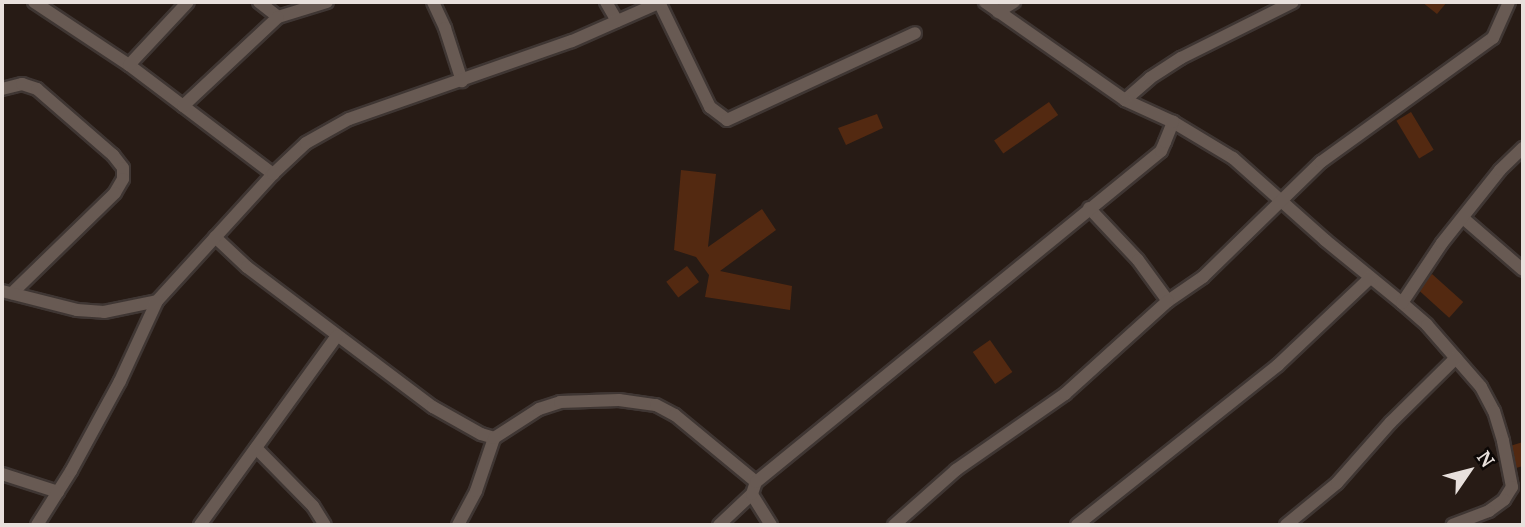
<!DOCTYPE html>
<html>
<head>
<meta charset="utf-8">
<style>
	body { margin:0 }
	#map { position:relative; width:1525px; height:527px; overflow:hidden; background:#271b15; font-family:"PT Serif",serif }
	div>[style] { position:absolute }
	.building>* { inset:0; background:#532911; transform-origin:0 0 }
	.roads { filter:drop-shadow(2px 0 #3f3633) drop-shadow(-2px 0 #3f3633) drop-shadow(0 2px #3f3633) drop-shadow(0 -2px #3f3633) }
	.minor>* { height:12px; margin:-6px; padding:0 6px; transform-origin:6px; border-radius:6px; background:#685a53 }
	span { translate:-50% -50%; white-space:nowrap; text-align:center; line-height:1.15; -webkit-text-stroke:7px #0c0705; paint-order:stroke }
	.frame { position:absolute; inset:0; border:4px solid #e8e0dc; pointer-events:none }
	.north { position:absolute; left:1434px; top:436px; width:70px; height:70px; -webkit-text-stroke:5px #0c0705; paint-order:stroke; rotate:55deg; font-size:19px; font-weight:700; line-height:28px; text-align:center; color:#e8e0dc }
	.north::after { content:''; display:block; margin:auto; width:24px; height:32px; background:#e8e0dc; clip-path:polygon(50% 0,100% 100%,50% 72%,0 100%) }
</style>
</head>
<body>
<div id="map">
	<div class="building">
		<div style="clip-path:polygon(1422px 2px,1447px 2px,1437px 14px)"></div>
		<div style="left:1049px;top:102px;width:16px;height:67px;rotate:55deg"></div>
		<div style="left:1411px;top:112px;width:44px;height:17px;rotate:59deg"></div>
		<div style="clip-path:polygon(877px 114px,883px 128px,846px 145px,838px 128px)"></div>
		<div style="clip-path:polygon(681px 170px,716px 174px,708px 247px,762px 209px,776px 230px,720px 271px,792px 286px,790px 310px,705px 297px,709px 275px,696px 257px,674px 250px)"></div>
		<div style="left:687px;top:266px;width:20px;height:26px;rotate:53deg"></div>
		<div style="left:1432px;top:274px;width:42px;height:21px;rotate:42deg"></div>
		<div style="left:990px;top:340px;width:39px;height:21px;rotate:55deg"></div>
		<div style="clip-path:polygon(1523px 442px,1523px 466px,1516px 468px,1510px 446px)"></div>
	</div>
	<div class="roads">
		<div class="minor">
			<div style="left:34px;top:2px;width:114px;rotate:33.6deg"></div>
			<div style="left:129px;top:65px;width:181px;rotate:37.1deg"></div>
			<div style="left:259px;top:2px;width:24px;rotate:38deg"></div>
			<div style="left:278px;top:17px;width:51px;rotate:-17deg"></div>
			<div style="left:433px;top:2px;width:29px;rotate:65deg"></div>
			<div style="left:445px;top:28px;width:56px;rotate:72.2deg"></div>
			<div style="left:606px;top:2px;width:22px;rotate:60deg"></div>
			<div style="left:659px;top:2px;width:117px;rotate:64.1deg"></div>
			<div style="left:710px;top:107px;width:21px;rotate:37deg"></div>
			<div style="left:727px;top:120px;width:207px;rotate:-24.8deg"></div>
			<div style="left:998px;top:12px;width:19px;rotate:-32deg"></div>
			<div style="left:129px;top:65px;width:86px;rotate:-46.9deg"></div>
			<div style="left:2px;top:89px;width:21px;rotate:-14deg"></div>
			<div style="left:22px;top:84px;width:16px;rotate:18deg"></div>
			<div style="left:37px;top:89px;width:101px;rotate:41deg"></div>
			<div style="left:113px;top:155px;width:16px;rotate:52deg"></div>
			<div style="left:123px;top:168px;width:11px;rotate:90deg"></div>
			<div style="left:123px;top:179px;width:16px;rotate:120deg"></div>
			<div style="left:115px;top:193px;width:144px;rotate:135.8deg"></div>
			<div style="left:1125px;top:100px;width:33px;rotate:-41deg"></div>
			<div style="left:1150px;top:78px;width:37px;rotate:-33deg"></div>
			<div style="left:1181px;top:58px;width:125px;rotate:-26.6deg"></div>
			<div style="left:183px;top:106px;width:130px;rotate:-43.1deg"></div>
			<div style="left:1173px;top:122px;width:70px;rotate:31deg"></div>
			<div style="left:1233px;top:158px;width:123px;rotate:41.7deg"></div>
			<div style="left:1325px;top:240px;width:99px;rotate:39.3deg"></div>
			<div style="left:1402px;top:303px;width:33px;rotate:41deg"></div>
			<div style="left:1427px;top:325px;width:82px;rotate:48.9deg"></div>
			<div style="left:1481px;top:387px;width:27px;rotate:62deg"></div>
			<div style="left:1494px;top:411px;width:31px;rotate:73deg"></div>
			<div style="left:1503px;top:441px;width:47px;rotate:78.9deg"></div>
			<div style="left:1512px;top:487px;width:15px;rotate:122deg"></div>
			<div style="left:1504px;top:500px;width:19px;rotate:144deg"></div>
			<div style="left:1489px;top:511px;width:39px;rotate:159deg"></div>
			<div style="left:1089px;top:208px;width:71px;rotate:46.7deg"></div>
			<div style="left:1138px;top:260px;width:51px;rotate:53.8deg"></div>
			<div style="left:1168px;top:301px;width:42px;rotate:-34.4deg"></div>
			<div style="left:1203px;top:277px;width:165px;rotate:-44.3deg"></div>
			<div style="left:1321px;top:162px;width:212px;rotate:-35.8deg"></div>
			<div style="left:1493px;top:38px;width:39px;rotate:-66deg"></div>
			<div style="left:1463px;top:218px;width:79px;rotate:40.9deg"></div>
			<div style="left:215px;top:237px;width:44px;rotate:43.2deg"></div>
			<div style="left:247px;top:267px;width:233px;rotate:37deg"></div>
			<div style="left:433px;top:407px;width:55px;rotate:29.4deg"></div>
			<div style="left:481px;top:434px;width:14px;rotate:17deg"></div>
			<div style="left:2px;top:291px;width:77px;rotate:14.2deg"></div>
			<div style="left:77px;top:310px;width:27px;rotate:4deg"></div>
			<div style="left:104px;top:312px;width:54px;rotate:-11.7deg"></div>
			<div style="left:157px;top:301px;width:172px;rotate:-47.6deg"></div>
			<div style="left:273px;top:174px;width:45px;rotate:-43.2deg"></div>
			<div style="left:306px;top:143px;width:49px;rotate:-29.2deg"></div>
			<div style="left:349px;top:119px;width:236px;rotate:-19.3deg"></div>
			<div style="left:572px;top:41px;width:97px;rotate:-23.7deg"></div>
			<div style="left:1402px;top:303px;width:72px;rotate:-56.3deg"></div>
			<div style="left:1442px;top:243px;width:93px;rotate:-51.5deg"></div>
			<div style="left:1500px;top:170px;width:32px;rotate:-44deg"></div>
			<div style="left:256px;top:448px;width:81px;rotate:45.5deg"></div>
			<div style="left:313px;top:506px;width:22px;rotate:58deg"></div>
			<div style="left:2px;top:474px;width:59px;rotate:17.8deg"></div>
			<div style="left:37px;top:525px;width:64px;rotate:-57.8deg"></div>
			<div style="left:71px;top:471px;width:102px;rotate:-61.4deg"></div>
			<div style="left:120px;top:381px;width:88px;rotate:-65.2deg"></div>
			<div style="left:200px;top:525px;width:233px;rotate:-54.1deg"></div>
			<div style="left:458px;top:525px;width:38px;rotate:-62deg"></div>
			<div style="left:476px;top:491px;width:56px;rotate:-71.2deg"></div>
			<div style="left:494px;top:438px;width:54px;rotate:-32.8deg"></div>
			<div style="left:539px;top:409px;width:22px;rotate:-18deg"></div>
			<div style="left:560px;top:402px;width:59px;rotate:-1.9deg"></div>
			<div style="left:619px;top:400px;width:37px;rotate:8deg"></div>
			<div style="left:656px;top:405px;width:21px;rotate:28deg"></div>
			<div style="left:675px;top:415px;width:105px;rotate:39.6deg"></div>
			<div style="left:719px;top:525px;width:45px;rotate:-43.2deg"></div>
			<div style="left:771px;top:525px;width:36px;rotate:-122deg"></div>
			<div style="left:752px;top:494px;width:13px;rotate:-72deg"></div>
			<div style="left:756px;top:482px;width:523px;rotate:-39.26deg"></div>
			<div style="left:1161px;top:151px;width:10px;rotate:-66deg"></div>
			<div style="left:1165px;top:142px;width:22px;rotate:-68deg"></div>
			<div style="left:1173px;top:122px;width:53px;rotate:-155.4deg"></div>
			<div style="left:1125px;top:100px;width:171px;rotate:-145deg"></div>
			<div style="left:894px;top:525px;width:83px;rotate:-41.6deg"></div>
			<div style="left:956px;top:470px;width:133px;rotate:-34.9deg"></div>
			<div style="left:1065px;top:394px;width:139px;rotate:-42.1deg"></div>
			<div style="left:1077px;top:525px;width:257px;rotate:-38.5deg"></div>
			<div style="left:1278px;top:365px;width:127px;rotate:-43.4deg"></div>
			<div style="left:1286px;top:525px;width:66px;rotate:-39.5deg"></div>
			<div style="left:1337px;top:483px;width:81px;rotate:-48.5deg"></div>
			<div style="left:1391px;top:422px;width:91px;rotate:-44.6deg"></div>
		</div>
	</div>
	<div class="frame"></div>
	<div class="north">N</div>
</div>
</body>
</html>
